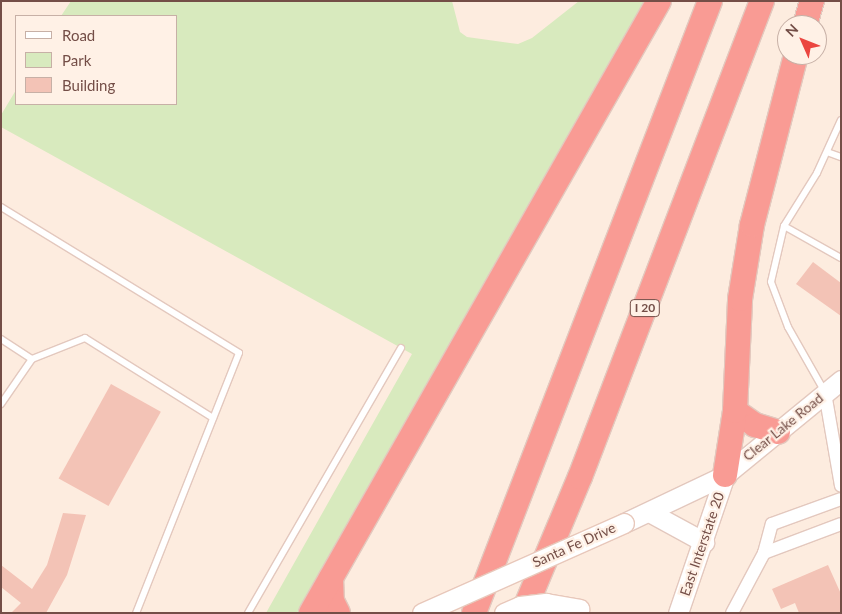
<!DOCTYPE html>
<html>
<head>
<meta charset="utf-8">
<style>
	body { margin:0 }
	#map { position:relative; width:842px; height:614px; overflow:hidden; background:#fdecdf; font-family:Lato,sans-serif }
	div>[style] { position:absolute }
	.green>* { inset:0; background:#d8eabe }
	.building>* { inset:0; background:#f3c3b6; transform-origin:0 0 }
	.roads { filter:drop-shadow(1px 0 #e3c8be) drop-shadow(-1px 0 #e3c8be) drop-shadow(0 1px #e3c8be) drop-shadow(0 -1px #e3c8be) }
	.lane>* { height:6px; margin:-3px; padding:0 3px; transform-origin:3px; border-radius:3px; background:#fff }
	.street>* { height:12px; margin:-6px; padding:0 6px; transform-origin:6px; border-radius:6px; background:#fff }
	.secondary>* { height:19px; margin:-9.5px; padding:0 9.5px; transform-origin:9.5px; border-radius:9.5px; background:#fff }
	.highway>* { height:24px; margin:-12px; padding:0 12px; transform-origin:12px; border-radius:12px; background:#f99b94 }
	.bridges { filter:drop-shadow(1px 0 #e8c8bb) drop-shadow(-1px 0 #e8c8bb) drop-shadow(0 1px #e8c8bb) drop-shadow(0 -1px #e8c8bb) }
	.secondary-bridge>* { height:19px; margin:-9.5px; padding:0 9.5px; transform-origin:9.5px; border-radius:9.5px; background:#fff }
	span { translate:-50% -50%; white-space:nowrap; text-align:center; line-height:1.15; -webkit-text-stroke:4.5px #fff1e6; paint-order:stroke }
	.shield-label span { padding:1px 4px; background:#fff1e6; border:1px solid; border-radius:4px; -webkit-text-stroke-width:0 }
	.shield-label { font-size:12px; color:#744e47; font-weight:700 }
	.street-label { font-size:14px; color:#744e47 }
	.frame { position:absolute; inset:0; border:2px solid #744e47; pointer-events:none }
	.legend { position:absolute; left:15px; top:15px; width:162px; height:90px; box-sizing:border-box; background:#fff1e6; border:1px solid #c7b0a6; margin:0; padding:6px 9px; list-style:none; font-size:15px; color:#744e47 }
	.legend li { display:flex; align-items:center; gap:10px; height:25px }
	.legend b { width:25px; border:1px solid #c7b0a6 }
	.north { position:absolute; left:777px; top:15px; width:50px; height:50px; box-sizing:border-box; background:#fff1e6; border:1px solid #c7b0a6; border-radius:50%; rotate:314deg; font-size:14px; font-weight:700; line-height:20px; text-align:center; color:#744e47 }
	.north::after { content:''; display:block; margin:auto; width:18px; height:22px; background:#eb4640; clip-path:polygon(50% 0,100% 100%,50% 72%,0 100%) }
</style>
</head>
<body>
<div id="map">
	<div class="green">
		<div style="clip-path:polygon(71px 1px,452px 1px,460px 32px,467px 37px,518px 44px,532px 38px,579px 1px,646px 1px,297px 613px,266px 613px,412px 354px,1px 127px,1px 115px,16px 90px,16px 104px,176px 104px,176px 16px,61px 16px)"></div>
	</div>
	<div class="building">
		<div style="clip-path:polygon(813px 262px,841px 283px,841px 316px,796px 284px)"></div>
		<div style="left:111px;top:384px;width:57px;height:108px;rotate:29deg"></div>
		<div style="clip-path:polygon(63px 513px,86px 515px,67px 575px,46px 613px,11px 613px,21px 603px,1px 587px,1px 565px,32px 589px,47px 565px)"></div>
		<div style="clip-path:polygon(828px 565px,841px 594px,841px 613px,799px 613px,795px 603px,781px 609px,772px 589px)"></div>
	</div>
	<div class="roads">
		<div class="lane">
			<div style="left:841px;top:120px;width:58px;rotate:114.4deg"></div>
			<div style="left:817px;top:173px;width:62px;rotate:121.9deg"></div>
			<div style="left:784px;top:226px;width:65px;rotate:29.3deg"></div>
			<div style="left:827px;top:152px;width:15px;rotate:20deg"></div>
			<div style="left:1px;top:207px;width:279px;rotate:31.5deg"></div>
			<div style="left:239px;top:353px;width:280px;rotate:111.6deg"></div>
			<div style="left:784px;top:226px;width:57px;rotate:103.1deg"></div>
			<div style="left:771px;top:282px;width:48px;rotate:69.3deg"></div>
			<div style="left:788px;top:327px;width:75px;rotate:60.4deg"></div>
			<div style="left:1px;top:339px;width:37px;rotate:33deg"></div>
			<div style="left:32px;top:359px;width:55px;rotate:124.6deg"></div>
			<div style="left:32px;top:359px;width:57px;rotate:-21.6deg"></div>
			<div style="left:85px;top:338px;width:151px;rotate:32deg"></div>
			<div style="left:248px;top:613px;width:306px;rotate:-60deg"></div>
		</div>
		<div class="street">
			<div style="left:825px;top:393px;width:94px;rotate:80.2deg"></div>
			<div style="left:764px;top:553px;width:82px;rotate:-20.6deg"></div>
			<div style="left:732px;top:613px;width:68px;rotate:-61.9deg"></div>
			<div style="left:764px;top:553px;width:30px;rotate:-75deg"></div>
			<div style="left:772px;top:524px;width:73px;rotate:-19.9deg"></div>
		</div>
		<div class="secondary">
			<div style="left:649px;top:512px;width:63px;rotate:28.6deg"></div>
			<div style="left:624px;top:523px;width:112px;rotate:-25.4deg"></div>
			<div style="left:725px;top:475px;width:150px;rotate:-39.3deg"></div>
			<div style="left:678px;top:613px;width:146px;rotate:-71.2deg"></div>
		</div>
		<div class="highway">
			<div style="left:805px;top:25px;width:25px;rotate:-74deg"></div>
			<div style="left:735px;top:411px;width:24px;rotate:35deg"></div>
			<div style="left:755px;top:425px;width:24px;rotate:17deg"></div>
			<div style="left:725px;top:475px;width:65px;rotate:-81.1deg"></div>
			<div style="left:735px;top:411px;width:112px;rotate:-87.4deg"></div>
			<div style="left:740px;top:299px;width:75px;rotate:-80.8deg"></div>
			<div style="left:752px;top:225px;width:176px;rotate:-75.5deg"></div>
			<div style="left:331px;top:578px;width:23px;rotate:88deg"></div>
			<div style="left:332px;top:601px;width:13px;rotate:63deg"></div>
			<div style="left:311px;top:613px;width:704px;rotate:-60.38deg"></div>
			<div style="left:474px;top:613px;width:656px;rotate:-68.91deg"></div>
			<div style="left:523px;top:613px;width:147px;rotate:-67.3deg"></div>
			<div style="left:580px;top:477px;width:510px;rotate:-69.08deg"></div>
		</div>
	</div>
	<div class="bridges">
		<div class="secondary-bridge">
			<div style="left:422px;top:613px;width:221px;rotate:-24deg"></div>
			<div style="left:504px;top:613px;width:17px;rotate:-24deg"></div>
			<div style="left:520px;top:606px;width:26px;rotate:-7deg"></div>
			<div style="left:546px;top:603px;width:34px;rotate:10deg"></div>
		</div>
	</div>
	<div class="shield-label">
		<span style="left:645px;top:308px">I 20</span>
	</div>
	<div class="street-label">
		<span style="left:783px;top:427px;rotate:-39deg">Clear Lake Road</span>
		<span style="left:702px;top:544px;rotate:-71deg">East Interstate 20</span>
		<span style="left:574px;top:545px;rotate:-24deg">Santa Fe Drive</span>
	</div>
	<div class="frame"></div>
	<ul class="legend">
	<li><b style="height:6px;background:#fff"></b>Road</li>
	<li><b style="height:14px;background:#d8eabe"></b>Park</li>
	<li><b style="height:14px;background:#f3c3b6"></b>Building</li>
	</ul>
	<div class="north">N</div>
</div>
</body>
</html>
